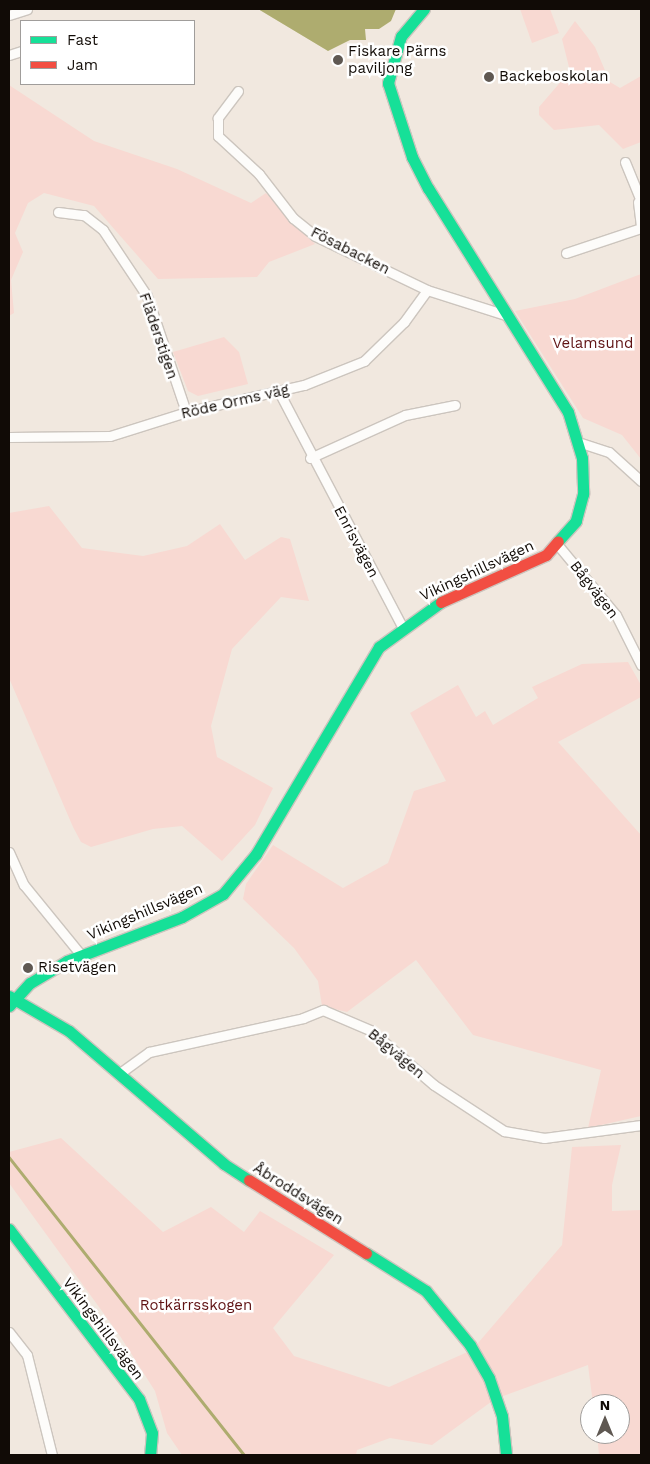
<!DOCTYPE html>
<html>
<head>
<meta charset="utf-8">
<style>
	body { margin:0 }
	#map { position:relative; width:650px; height:1464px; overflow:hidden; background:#f1e8df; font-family:"Work Sans",sans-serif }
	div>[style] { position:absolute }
	.green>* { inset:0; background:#f8d9d2 }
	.water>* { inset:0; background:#aeac6f }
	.stream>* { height:2.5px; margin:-1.25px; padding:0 1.25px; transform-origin:1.25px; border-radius:1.25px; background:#aeac6f }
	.roads { filter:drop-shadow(1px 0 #ccc5be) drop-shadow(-1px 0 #ccc5be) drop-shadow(0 1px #ccc5be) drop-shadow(0 -1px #ccc5be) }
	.street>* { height:9px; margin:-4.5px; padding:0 4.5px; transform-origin:4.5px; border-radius:4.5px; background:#fdfcfa }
	.fast>* { height:11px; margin:-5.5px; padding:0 5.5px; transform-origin:5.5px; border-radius:5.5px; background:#16e098 }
	.jam>* { height:11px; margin:-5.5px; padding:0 5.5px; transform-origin:5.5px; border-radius:5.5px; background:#f24e42 }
	.dots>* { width:14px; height:14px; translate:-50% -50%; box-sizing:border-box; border:2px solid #fff; border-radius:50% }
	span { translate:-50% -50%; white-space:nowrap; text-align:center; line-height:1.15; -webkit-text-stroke:5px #fff; paint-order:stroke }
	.poi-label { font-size:15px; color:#110b06 }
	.left { translate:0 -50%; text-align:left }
	.street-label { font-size:15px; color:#110b06 }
	.park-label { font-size:15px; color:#5f1213 }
	.frame { position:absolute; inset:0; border:10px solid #110b06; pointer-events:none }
	.legend { position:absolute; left:20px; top:20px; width:175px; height:65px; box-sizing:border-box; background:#fff; border:1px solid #a09d9b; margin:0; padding:6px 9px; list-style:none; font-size:15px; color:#110b06 }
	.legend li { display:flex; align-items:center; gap:10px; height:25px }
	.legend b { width:25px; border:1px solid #a09d9b }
	.north { position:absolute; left:580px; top:1394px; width:50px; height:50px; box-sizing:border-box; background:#fff; border:1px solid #a09d9b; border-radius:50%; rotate:0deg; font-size:14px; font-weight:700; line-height:20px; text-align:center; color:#110b06 }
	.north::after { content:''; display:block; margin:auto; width:18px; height:22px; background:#5f5852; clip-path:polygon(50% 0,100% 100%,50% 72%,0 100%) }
</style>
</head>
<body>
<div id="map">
	<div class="green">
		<div style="clip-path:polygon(520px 9px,550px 9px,559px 33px,532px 43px)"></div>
		<div style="clip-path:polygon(575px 21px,595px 47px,610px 82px,620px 88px,641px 76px,641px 142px,623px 149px,599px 125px,554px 130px,539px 115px,539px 107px,570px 71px,562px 39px)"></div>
		<div style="clip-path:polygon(9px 85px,94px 141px,177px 169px,251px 203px,266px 193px,315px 244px,269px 262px,257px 277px,158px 279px,94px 206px,44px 193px,28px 203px,15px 233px,23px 252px,11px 280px,14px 313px,9px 316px)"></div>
		<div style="clip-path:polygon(641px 274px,641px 459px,622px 435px,583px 418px,515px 311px,575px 299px)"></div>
		<div style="clip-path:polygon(224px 337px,239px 352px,248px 384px,198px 396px,188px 391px,173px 352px)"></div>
		<div style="clip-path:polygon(49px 506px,82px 548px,143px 556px,187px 546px,220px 524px,245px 560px,281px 537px,290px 539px,309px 601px,281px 597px,232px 649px,211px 726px,217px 757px,273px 788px,255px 825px,222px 861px,182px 826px,153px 829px,91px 847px,81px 842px,73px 827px,9px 678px,9px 513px)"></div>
		<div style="clip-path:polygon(628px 662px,641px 685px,641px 697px,558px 742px,641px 835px,641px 1116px,588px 1128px,601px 1070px,473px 1035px,416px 960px,347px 1012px,322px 1006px,318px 981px,294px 948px,243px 899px,246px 884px,273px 845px,343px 888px,388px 863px,414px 791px,446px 781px,410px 713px,458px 685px,476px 717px,485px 711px,493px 725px,538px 698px,532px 687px,582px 664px)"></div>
		<div style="clip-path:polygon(61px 1138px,163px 1232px,211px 1207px,244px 1232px,260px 1211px,334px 1255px,273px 1328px,294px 1356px,389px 1387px,472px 1350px,562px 1245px,572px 1147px,621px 1145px,612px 1185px,612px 1211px,641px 1210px,641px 1455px,599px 1455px,597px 1434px,620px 1434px,620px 1404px,593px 1404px,588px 1365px,495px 1399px,432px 1445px,390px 1438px,357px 1450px,356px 1455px,182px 1455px,167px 1433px,155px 1391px,120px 1336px,9px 1183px,9px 1152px)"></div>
	</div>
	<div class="water">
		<div style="clip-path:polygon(258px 9px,396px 9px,391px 21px,379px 29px,365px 29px,366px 40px,350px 40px,328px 51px)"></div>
	</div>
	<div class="stream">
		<div style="left:9px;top:1157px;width:380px;rotate:51.7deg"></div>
	</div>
	<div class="roads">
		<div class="street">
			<div style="left:9px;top:15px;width:19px;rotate:-18deg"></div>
			<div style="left:9px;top:55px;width:13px;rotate:-18deg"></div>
			<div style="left:238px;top:91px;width:34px;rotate:127deg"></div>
			<div style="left:218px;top:118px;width:18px;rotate:90deg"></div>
			<div style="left:218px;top:136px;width:56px;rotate:42.8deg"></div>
			<div style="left:259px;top:174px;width:56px;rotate:52.3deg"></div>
			<div style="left:293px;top:218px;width:28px;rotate:39deg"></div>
			<div style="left:315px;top:236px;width:124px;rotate:25.7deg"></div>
			<div style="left:427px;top:290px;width:83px;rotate:17.6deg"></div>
			<div style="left:625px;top:162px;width:42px;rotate:67.7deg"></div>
			<div style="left:638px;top:202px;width:25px;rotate:83deg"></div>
			<div style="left:58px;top:212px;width:26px;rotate:7deg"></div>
			<div style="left:84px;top:215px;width:24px;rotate:38deg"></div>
			<div style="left:103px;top:230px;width:79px;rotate:56.3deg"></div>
			<div style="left:147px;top:296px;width:122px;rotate:71.4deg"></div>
			<div style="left:566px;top:253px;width:79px;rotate:-18.4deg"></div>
			<div style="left:279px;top:392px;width:264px;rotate:62.3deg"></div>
			<div style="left:9px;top:437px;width:101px;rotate:-0.6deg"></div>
			<div style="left:110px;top:436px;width:80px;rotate:-17.5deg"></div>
			<div style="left:186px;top:412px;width:121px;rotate:-12.9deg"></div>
			<div style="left:304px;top:385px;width:65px;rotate:-21.8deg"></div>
			<div style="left:364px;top:361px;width:56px;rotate:-44.3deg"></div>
			<div style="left:404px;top:322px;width:39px;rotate:-54deg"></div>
			<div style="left:581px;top:443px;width:29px;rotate:18deg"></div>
			<div style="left:609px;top:452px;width:43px;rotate:42.2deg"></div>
			<div style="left:310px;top:458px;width:104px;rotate:-24.4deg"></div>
			<div style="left:405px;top:415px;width:51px;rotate:-11.3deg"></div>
			<div style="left:557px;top:544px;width:92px;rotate:50.3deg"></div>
			<div style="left:616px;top:615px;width:56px;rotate:63.4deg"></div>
			<div style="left:9px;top:852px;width:36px;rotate:66deg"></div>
			<div style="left:24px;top:885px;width:90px;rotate:50.8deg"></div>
			<div style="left:120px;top:1073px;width:36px;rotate:-36deg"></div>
			<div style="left:149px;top:1052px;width:158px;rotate:-12.4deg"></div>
			<div style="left:303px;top:1018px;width:22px;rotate:-22deg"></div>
			<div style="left:323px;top:1010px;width:51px;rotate:23.1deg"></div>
			<div style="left:370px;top:1030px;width:84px;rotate:40.7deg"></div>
			<div style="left:434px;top:1085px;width:84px;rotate:33.3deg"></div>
			<div style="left:504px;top:1131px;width:41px;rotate:9.9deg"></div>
			<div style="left:544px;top:1138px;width:98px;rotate:-7.6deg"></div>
			<div style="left:9px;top:1332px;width:29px;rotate:52deg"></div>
			<div style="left:27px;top:1355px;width:103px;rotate:76deg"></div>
		</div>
		<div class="fast">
			<div style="left:424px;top:9px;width:35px;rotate:130deg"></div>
			<div style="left:401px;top:36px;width:49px;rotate:105.5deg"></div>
			<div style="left:388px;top:83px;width:78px;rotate:72deg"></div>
			<div style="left:412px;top:157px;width:35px;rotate:63deg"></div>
			<div style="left:428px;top:188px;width:264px;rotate:58deg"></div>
			<div style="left:568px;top:412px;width:48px;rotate:73.1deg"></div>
			<div style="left:582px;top:458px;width:36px;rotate:88deg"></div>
			<div style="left:583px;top:494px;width:28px;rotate:105deg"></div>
			<div style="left:576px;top:521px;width:27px;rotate:132deg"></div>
			<div style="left:9px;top:996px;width:69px;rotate:30.3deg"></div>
			<div style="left:69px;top:1031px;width:204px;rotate:40.6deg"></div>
			<div style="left:224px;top:1164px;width:30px;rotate:33deg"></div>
			<div style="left:9px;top:1006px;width:31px;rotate:-48deg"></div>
			<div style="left:30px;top:983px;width:43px;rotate:-30.7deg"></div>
			<div style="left:67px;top:961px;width:123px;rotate:-20.9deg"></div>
			<div style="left:182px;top:917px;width:47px;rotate:-29.3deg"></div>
			<div style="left:223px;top:894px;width:52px;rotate:-50.5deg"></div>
			<div style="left:256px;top:854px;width:241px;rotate:-59.3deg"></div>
			<div style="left:379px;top:647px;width:77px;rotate:-36deg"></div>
			<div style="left:9px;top:1229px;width:214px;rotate:52.6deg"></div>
			<div style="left:139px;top:1399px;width:36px;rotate:69deg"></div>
			<div style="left:152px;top:1433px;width:22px;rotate:95deg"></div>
			<div style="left:366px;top:1253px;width:71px;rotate:32.3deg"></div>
			<div style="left:426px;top:1291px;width:70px;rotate:50.8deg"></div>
			<div style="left:470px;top:1345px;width:38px;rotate:60deg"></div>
			<div style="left:489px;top:1378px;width:40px;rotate:71.1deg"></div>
			<div style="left:502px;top:1416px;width:39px;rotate:84deg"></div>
		</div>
		<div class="jam">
			<div style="left:441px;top:602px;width:115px;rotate:-24.1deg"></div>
			<div style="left:546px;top:555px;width:18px;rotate:-49deg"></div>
			<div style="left:249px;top:1180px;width:138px;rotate:32deg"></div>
		</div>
	</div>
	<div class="dots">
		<div style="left:338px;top:60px;background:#5f5852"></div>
		<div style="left:489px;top:77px;background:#5f5852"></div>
		<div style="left:28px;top:968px;background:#5f5852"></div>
	</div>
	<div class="poi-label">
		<span class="left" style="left:348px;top:60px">Fiskare Pärns<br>paviljong</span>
		<span class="left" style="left:499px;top:77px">Backeboskolan</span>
		<span class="left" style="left:38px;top:968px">Risetvägen</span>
	</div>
	<div class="street-label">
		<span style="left:350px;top:251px;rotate:27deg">Fösabacken</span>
		<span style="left:158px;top:336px;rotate:71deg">Fläderstigen</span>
		<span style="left:235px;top:402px;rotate:-13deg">Röde Orms väg</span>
		<span style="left:356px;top:542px;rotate:62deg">Enrisvägen</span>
		<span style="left:477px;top:571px;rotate:-25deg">Vikingshillsvägen</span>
		<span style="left:594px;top:590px;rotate:52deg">Bågvägen</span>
		<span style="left:145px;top:912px;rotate:-23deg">Vikingshillsvägen</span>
		<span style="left:396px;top:1054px;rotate:40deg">Bågvägen</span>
		<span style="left:298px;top:1194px;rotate:32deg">Åbroddsvägen</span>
		<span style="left:103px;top:1329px;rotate:53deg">Vikingshillsvägen</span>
	</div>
	<div class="park-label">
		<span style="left:593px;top:344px">Velamsund</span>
		<span style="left:196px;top:1306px">Rotkärrsskogen</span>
	</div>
	<div class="frame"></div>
	<ul class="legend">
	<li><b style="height:6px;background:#16e098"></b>Fast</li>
	<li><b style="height:6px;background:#f24e42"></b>Jam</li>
	</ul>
	<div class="north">N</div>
</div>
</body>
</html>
